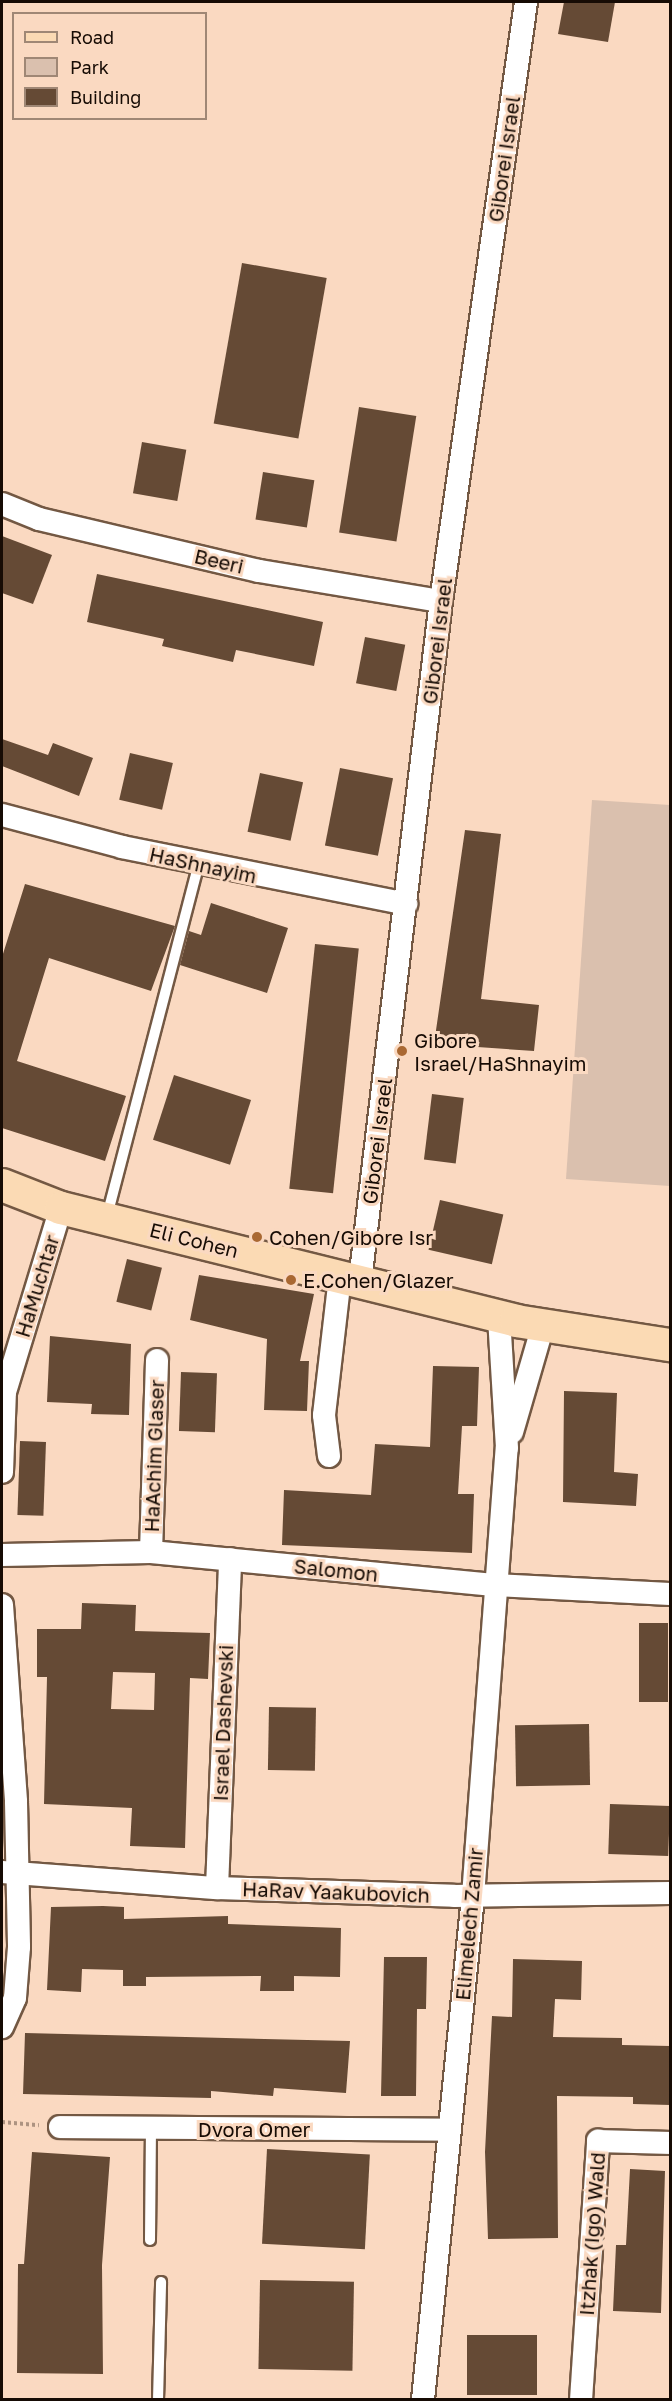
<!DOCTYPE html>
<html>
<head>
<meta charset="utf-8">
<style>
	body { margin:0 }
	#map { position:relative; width:672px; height:2401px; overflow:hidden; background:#fad9c1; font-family:"Golos Text",sans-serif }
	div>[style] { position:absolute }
	.green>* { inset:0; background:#dac0ae }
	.building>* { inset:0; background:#654a35; transform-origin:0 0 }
	.path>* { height:4px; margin-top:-2px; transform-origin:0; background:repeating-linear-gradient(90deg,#ad9381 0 3px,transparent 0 6px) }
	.roads { filter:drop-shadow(2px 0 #735843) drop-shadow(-2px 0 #735843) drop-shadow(0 2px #735843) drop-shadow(0 -2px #735843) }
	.lane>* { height:10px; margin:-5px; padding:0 5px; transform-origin:5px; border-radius:5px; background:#fff }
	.street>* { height:22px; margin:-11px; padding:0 11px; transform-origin:11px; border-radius:11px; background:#fff }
	.secondary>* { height:32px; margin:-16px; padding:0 16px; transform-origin:16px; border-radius:16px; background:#fbdab4 }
	.dots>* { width:16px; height:16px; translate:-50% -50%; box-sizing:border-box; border:3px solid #fad9c1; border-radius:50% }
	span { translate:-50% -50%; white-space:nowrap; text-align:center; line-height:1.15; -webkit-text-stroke:6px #fad9c1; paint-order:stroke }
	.street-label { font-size:20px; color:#160b04 }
	.poi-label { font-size:20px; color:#160b04 }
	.left { translate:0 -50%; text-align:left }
	.frame { position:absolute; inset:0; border:3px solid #160b04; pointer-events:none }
	.legend { position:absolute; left:12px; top:12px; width:195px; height:108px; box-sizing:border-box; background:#fad9c1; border:2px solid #9f8775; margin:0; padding:8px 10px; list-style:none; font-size:18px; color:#160b04 }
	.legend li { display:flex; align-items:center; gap:12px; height:30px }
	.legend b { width:30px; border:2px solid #9f8775 }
</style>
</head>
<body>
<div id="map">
	<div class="green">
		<div style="clip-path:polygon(592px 800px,670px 805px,670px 1186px,566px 1179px)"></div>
	</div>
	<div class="building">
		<div style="clip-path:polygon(564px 2px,615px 2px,608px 42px,558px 34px)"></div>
		<div style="left:242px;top:263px;width:86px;height:163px;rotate:10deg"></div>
		<div style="left:359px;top:407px;width:58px;height:127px;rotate:9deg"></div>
		<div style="left:142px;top:442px;width:45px;height:52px;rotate:10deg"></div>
		<div style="left:263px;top:472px;width:52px;height:48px;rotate:9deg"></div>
		<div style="clip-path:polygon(2px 536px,52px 555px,33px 604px,2px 593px)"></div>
		<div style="clip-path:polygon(97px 574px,323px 622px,314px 666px,236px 650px,233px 662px,162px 646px,164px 639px,87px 622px)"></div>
		<div style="left:365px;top:637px;width:41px;height:47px;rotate:11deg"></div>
		<div style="clip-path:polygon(2px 739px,48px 755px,53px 743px,93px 758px,79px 796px,2px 766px)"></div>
		<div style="left:130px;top:753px;width:44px;height:48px;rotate:13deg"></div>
		<div style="left:340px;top:768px;width:54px;height:79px;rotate:11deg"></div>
		<div style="left:260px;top:773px;width:44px;height:60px;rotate:12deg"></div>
		<div style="clip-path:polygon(465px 830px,501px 834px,481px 999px,539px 1005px,534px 1051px,434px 1044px)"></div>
		<div style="clip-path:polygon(25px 884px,175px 926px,151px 991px,49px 958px,17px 1061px,126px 1096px,105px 1161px,2px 1128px,2px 957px)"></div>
		<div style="clip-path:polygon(211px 903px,288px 928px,267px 993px,180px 965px,189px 931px,201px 935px)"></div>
		<div style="left:315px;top:944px;width:44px;height:246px;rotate:6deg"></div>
		<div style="left:174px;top:1075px;width:81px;height:68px;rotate:18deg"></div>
		<div style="left:432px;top:1094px;width:32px;height:66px;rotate:7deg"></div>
		<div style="left:440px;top:1200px;width:65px;height:51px;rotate:13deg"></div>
		<div style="left:127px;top:1259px;width:36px;height:44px;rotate:14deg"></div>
		<div style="clip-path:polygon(199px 1275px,314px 1294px,300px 1361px,309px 1361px,307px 1411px,264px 1410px,267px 1339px,190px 1320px)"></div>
		<div style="clip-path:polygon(50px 1336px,131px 1344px,129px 1415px,91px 1414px,92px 1404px,47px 1402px)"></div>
		<div style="clip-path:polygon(433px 1366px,479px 1367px,477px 1426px,462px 1426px,458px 1494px,474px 1494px,472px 1553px,282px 1545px,284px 1490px,371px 1495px,375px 1444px,430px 1447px)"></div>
		<div style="left:181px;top:1372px;width:36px;height:59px;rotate:2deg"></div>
		<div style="clip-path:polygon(564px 1391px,617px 1393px,614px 1472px,638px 1474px,636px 1506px,563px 1502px)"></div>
		<div style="left:20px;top:1441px;width:26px;height:74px;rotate:2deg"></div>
		<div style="clip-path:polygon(evenodd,82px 1603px,136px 1605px,135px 1631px,210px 1633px,208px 1679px,190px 1678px,185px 1848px,130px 1846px,132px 1808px,44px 1804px,47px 1677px,37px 1677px,37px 1629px,81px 1629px,82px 1603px,113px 1672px,155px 1673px,154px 1710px,111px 1709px,113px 1672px)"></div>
		<div style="left:639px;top:1623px;width:29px;height:79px"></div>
		<div style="left:269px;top:1707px;width:47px;height:63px;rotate:1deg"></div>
		<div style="left:589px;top:1724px;width:61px;height:74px;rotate:89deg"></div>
		<div style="left:610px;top:1804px;width:60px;height:50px;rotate:2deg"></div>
		<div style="clip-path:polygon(103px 1906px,124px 1907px,124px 1919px,228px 1916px,228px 1924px,341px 1928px,340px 1977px,294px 1976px,294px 1991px,260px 1991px,261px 1976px,146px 1977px,146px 1986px,123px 1986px,123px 1970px,82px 1969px,81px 1992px,47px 1990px,51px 1907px)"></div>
		<div style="clip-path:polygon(384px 1957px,427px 1957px,426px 2009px,417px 2009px,416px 2096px,381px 2096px)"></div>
		<div style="clip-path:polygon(513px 1959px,582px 1961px,581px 2000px,555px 1999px,553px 2037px,622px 2038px,622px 2045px,670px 2046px,670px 2105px,633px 2104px,633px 2097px,557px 2096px,558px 2238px,488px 2239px,485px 2152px,492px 2016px,512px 2017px)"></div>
		<div style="clip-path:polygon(25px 2033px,350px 2041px,346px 2093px,274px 2088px,273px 2096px,211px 2091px,211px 2098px,23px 2094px)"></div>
		<div style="left:267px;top:2149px;width:103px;height:95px;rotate:3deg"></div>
		<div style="clip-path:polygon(32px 2152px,110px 2157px,102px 2265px,103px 2374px,17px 2373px,18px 2264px,24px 2264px)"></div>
		<div style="clip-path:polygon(630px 2169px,665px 2171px,661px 2313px,613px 2311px,616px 2245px,626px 2245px)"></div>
		<div style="left:260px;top:2280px;width:94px;height:89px;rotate:1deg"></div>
		<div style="left:467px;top:2335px;width:70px;height:60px"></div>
	</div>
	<div class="path">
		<div style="left:2px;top:2122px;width:37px;rotate:5deg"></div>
	</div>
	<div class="roads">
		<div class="lane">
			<div style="left:107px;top:1216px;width:364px;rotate:-75.4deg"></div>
			<div style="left:150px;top:2240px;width:112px;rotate:-89.5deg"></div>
			<div style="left:158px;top:2400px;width:118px;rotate:-88.5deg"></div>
		</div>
		<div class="street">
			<div style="left:2px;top:504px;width:40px;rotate:22deg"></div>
			<div style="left:39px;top:519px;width:226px;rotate:13.3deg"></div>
			<div style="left:259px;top:571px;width:184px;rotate:9.4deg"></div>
			<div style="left:2px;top:815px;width:124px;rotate:14.9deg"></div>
			<div style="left:122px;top:847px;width:290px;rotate:11.3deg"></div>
			<div style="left:360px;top:1281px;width:685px;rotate:-83.21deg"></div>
			<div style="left:441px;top:601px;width:605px;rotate:-81.92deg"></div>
			<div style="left:512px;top:1432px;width:111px;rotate:-73.8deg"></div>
			<div style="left:329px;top:1456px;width:41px;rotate:-97deg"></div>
			<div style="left:324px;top:1415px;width:140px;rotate:-83.4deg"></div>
			<div style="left:2px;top:1472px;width:80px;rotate:-87.9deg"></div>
			<div style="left:5px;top:1392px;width:192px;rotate:-73.1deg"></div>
			<div style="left:151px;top:1552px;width:192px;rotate:-88.2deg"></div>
			<div style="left:2px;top:1555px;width:149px;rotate:-1.2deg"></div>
			<div style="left:151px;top:1552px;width:347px;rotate:5.5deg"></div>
			<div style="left:496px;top:1585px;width:174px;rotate:3deg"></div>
			<div style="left:2px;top:1605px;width:197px;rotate:85.9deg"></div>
			<div style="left:16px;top:1802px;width:145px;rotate:88.8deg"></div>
			<div style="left:19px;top:1947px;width:51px;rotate:94.5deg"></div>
			<div style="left:15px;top:1998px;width:32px;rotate:114deg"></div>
			<div style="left:2px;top:1872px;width:216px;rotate:4.3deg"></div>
			<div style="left:217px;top:1888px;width:237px;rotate:1.9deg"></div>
			<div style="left:454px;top:1896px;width:216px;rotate:-0.8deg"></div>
			<div style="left:217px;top:1888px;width:329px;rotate:-87.7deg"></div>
			<div style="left:60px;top:2127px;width:389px;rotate:0.4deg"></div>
			<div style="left:423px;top:2400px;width:506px;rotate:-84.33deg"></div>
			<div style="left:473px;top:1896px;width:449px;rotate:-85.7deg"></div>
			<div style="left:507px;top:1448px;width:131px;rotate:-93.5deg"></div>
			<div style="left:581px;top:2400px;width:260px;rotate:-86.2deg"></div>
			<div style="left:598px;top:2141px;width:72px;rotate:1.6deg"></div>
		</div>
		<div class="secondary">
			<div style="left:2px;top:1185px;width:63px;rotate:21.3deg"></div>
			<div style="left:61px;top:1208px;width:469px;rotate:13.9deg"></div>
			<div style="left:516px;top:1321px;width:156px;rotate:8.9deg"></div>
		</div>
	</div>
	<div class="dots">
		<div style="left:402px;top:1051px;background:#a96832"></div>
		<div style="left:257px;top:1237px;background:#a96832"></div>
		<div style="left:291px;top:1280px;background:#a96832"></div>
	</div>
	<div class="street-label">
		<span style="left:504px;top:159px;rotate:-82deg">Giborei Israel</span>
		<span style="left:219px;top:561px;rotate:13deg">Beeri</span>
		<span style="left:437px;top:641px;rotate:-83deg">Giborei Israel</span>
		<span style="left:203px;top:865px;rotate:12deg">HaShnayim</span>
		<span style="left:377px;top:1141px;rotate:-83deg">Giborei Israel</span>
		<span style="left:194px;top:1240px;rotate:14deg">Eli Cohen</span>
		<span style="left:37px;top:1286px;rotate:-73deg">HaMuchtar</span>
		<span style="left:154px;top:1456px;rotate:-88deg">HaAchim Glaser</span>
		<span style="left:336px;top:1570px;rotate:6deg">Salomon</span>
		<span style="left:223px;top:1723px;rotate:-88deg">Israel Dashevski</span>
		<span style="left:336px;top:1892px;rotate:2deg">HaRav Yaakubovich</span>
		<span style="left:469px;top:1924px;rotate:-85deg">Elimelech Zamir</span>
		<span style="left:254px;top:2129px">Dvora Omer</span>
		<span style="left:592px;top:2234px;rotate:-86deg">Itzhak (Igo) Wald</span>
	</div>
	<div class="poi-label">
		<span class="left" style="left:414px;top:1052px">Gibore<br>Israel/HaShnayim</span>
		<span class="left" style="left:269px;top:1237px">Cohen/Gibore Isr</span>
		<span class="left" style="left:303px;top:1280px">E.Cohen/Glazer</span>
	</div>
	<div class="frame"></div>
	<ul class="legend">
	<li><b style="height:8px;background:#fbdab4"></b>Road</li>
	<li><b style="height:16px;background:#dac0ae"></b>Park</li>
	<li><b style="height:16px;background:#654a35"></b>Building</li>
	</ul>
</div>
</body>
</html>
